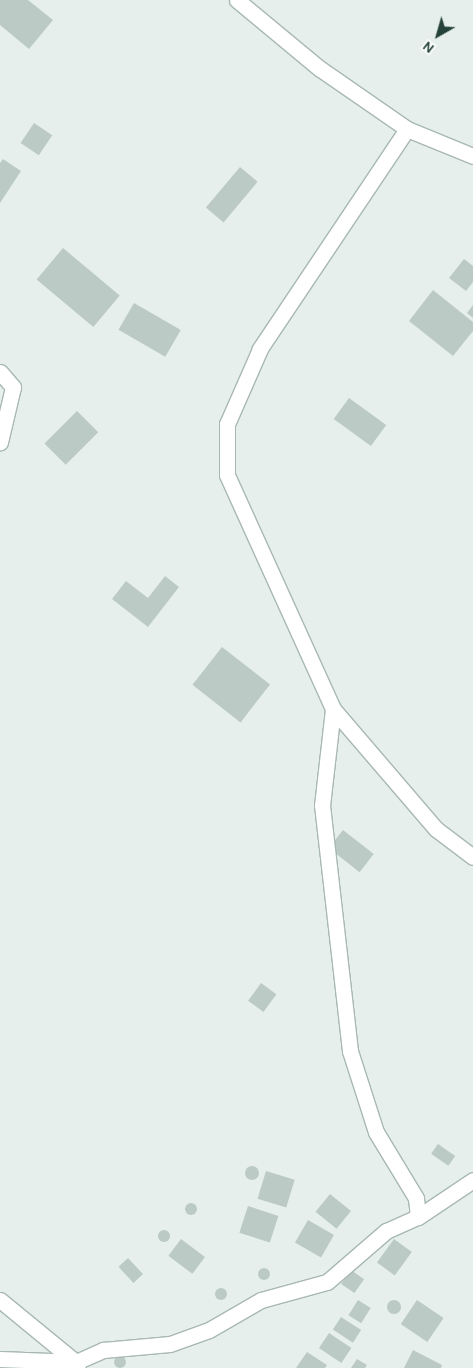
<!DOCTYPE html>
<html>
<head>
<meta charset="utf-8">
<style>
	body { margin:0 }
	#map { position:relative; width:473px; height:1368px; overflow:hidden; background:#e6efeb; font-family:Karla,sans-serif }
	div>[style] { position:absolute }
	.building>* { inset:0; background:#bbcac4; transform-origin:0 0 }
	.round { border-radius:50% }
	.roads { filter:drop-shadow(1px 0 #a8b8b2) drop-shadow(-1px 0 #a8b8b2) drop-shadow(0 1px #a8b8b2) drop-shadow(0 -1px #a8b8b2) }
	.minor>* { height:15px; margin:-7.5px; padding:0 7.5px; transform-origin:7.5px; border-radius:7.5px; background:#fff }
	span { translate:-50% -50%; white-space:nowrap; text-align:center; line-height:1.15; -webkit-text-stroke:4px #f7fbf9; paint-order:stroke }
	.north { position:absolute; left:413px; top:10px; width:50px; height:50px; -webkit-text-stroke:4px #f7fbf9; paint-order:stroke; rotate:218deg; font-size:14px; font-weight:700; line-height:20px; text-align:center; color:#24423a }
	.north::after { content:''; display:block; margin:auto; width:18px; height:22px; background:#24423a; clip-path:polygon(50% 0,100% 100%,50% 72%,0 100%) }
</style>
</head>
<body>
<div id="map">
	<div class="building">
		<div style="clip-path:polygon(0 0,28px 0,53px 20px,29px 49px,0 25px)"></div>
		<div style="left:34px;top:123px;width:22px;height:24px;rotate:34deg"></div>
		<div style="clip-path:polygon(3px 159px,21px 171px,0 203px,0 163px)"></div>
		<div style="left:240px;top:167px;width:23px;height:53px;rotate:40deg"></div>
		<div style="left:63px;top:248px;width:74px;height:41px;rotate:40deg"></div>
		<div style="clip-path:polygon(464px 259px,473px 266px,473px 282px,466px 291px,449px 278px)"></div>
		<div style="clip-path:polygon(433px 290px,473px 322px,473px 331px,453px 356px,409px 321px)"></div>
		<div style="left:134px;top:303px;width:54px;height:31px;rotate:30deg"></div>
		<div style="clip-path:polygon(473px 305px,473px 318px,467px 313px)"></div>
		<div style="left:349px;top:398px;width:46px;height:26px;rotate:36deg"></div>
		<div style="left:77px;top:411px;width:30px;height:46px;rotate:45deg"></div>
		<div style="clip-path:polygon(165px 576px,179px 587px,148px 627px,112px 599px,126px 581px,148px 598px)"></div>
		<div style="left:222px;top:647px;width:61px;height:48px;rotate:38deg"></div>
		<div style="left:343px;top:830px;width:39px;height:23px;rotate:38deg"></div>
		<div style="left:261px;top:983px;width:19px;height:22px;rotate:36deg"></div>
		<div style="left:438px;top:1144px;width:21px;height:12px;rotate:35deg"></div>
		<div class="round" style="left:245px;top:1166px;width:14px;height:14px"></div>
		<div style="left:266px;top:1171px;width:30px;height:29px;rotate:17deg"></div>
		<div style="left:330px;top:1194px;width:27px;height:23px;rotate:39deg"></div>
		<div class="round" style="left:185px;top:1203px;width:12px;height:12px"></div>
		<div style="left:248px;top:1206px;width:32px;height:28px;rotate:18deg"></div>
		<div style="left:308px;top:1220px;width:30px;height:26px;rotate:30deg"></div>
		<div class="round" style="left:158px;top:1230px;width:12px;height:12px"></div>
		<div style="left:181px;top:1239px;width:30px;height:21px;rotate:37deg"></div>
		<div style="left:394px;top:1239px;width:22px;height:29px;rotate:36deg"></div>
		<div style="left:128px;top:1258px;width:22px;height:13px;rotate:47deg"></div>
		<div class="round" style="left:258px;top:1268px;width:12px;height:12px"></div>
		<div style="left:351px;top:1270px;width:16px;height:17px;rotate:35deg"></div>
		<div class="round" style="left:215px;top:1288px;width:12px;height:12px"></div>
		<div style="left:358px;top:1300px;width:15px;height:18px;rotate:32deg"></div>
		<div style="left:417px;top:1300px;width:32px;height:29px;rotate:34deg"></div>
		<div class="round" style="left:387px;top:1300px;width:14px;height:14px"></div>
		<div style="left:341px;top:1317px;width:24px;height:15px;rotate:33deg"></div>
		<div style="left:329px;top:1333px;width:27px;height:18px;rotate:34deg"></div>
		<div style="clip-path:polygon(413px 1350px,442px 1365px,441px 1368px,404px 1368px)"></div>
		<div style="clip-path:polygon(307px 1352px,327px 1365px,325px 1368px,296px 1368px)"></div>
		<div class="round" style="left:114px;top:1356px;width:12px;height:12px"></div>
		<div style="clip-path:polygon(357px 1359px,367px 1365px,365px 1368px,351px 1368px)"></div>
	</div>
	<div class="roads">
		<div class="minor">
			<div style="left:237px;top:0;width:107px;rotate:39.7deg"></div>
			<div style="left:319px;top:68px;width:107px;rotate:34.7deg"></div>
			<div style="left:407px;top:129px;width:71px;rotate:22.2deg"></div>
			<div style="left:407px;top:129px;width:265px;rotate:123.8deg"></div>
			<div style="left:260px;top:349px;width:82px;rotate:113.7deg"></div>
			<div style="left:227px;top:424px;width:51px;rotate:90deg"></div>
			<div style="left:227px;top:475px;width:257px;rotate:65.6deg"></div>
			<div style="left:333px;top:709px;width:158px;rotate:49.4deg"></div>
			<div style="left:436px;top:829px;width:46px;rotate:37.1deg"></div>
			<div style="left:0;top:372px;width:20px;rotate:49deg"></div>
			<div style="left:13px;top:387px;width:57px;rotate:103.3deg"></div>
			<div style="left:333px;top:709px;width:97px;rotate:96.5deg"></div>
			<div style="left:322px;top:805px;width:248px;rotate:83.5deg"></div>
			<div style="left:350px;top:1051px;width:85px;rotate:72.2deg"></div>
			<div style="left:376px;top:1132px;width:77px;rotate:58.8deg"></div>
			<div style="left:416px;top:1198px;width:19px;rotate:84deg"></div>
			<div style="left:0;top:1300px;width:101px;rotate:39.4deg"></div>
			<div style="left:0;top:1359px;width:76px;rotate:2.3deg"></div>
			<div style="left:76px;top:1362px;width:30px;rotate:-24deg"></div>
			<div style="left:103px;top:1350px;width:67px;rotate:-5.1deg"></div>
			<div style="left:170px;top:1344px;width:41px;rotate:-19.7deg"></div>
			<div style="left:209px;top:1330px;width:60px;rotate:-30deg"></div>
			<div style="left:261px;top:1300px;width:68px;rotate:-15.3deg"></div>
			<div style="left:327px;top:1282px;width:78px;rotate:-40.8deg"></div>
			<div style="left:386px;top:1231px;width:35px;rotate:-24deg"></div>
			<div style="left:418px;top:1217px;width:66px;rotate:-33.9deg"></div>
		</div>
	</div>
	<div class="north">N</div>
</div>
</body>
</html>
